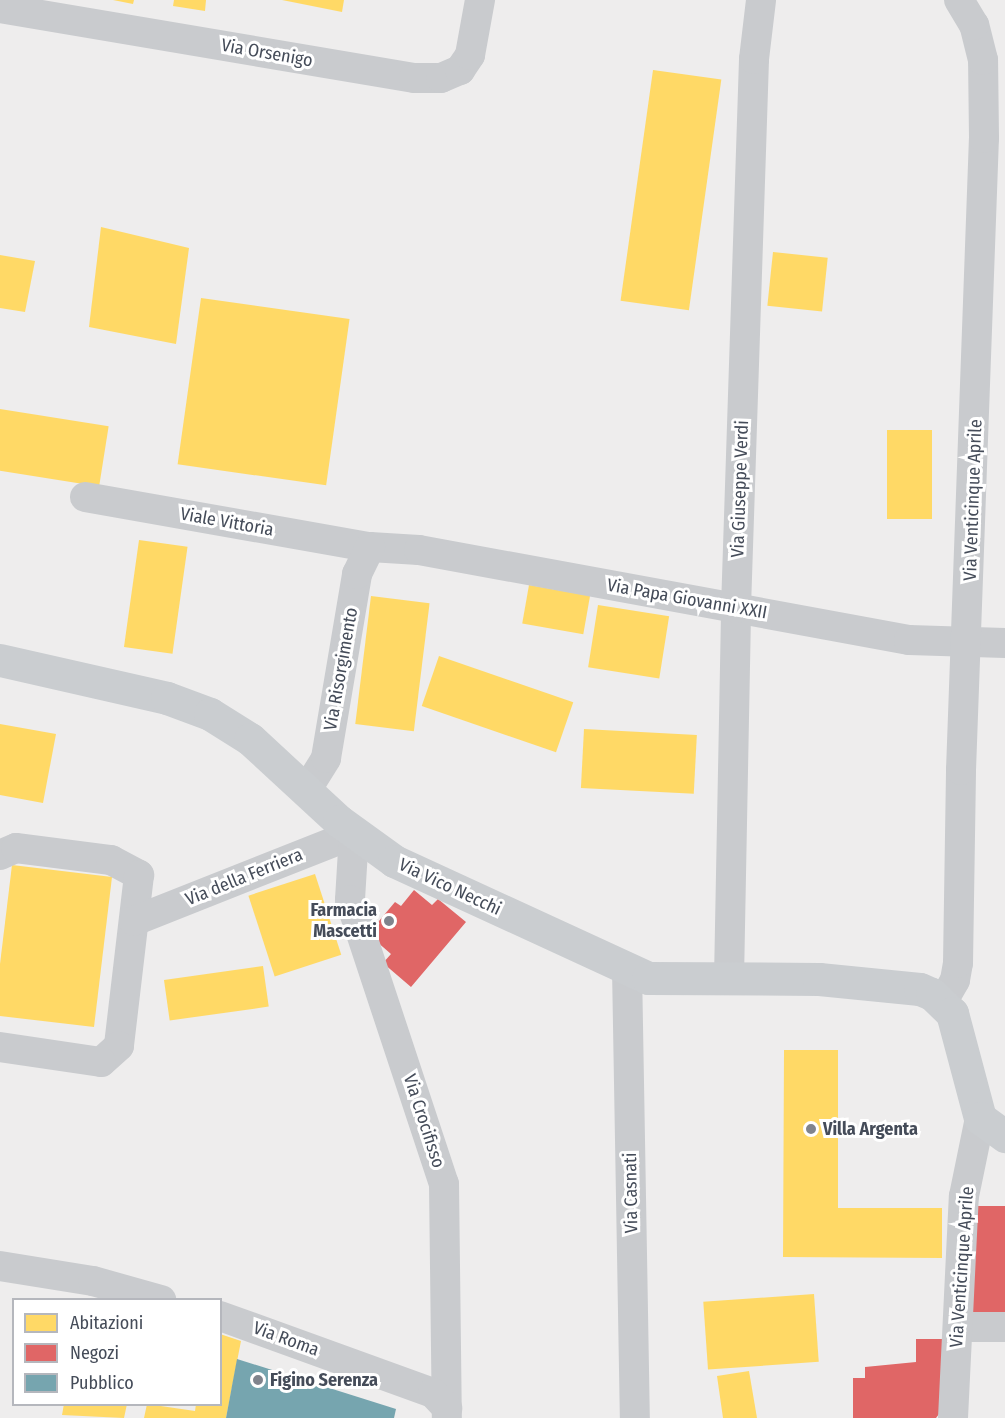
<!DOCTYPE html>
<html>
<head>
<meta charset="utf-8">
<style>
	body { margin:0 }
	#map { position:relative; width:1005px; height:1418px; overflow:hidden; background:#eeeded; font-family:"Fira Sans Condensed",sans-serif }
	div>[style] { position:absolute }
	.homes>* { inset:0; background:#ffd966; transform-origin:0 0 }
	.shops>* { inset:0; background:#e06666; transform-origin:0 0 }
	.public>* { inset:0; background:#76a5af }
	.street>* { height:30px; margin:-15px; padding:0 15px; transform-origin:15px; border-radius:15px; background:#c9cbce }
	.secondary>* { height:33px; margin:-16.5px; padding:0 16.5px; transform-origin:16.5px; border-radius:16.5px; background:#cacdd0 }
	.dots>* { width:16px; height:16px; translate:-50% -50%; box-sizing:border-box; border:3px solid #fff; border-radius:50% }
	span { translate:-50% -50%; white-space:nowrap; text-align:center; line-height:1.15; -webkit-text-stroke:6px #fff; paint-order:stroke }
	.street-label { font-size:18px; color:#454c59 }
	.poi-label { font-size:18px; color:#454c59; font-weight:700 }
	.right { translate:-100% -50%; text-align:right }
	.left { translate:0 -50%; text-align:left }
	.legend { position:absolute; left:12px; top:1298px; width:210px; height:108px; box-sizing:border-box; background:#fff; border:2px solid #b5b7bd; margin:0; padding:8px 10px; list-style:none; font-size:18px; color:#454c59 }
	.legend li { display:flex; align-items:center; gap:12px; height:30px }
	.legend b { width:30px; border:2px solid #b5b7bd }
</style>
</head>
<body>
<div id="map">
	<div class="homes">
		<div style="clip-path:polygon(113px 0,134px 0,133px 4px)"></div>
		<div style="clip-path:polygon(174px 0,206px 0,205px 11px,173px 6px)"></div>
		<div style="clip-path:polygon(282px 0,344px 0,342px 12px)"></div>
		<div style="left:653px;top:70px;width:69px;height:233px;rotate:8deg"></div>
		<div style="clip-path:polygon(101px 227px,189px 248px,176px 344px,89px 327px)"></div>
		<div style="left:773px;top:252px;width:55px;height:54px;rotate:6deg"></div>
		<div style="clip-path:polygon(0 255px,35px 261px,25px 312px,0 308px)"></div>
		<div style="left:201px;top:298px;width:150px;height:168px;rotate:8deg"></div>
		<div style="left:0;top:409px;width:110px;height:61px;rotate:9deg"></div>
		<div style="left:887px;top:430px;width:45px;height:89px"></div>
		<div style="left:139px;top:540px;width:49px;height:108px;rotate:8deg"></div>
		<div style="left:529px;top:585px;width:62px;height:39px;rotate:10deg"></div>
		<div style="left:371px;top:596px;width:59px;height:129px;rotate:7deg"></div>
		<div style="left:598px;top:605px;width:72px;height:63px;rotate:9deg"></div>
		<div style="left:439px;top:656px;width:142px;height:53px;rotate:19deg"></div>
		<div style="clip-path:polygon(0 724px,56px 734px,43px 803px,0 795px)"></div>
		<div style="left:584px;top:729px;width:113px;height:59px;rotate:3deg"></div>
		<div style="clip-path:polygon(12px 865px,112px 877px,94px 1027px,0 1016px,0 964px)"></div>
		<div style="left:315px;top:874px;width:85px;height:70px;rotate:72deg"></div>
		<div style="left:263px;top:966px;width:41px;height:100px;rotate:82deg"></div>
		<div style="clip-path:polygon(784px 1050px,838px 1050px,838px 1208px,942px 1208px,942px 1258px,783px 1257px)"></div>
		<div style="left:814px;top:1294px;width:68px;height:111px;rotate:86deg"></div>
		<div style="clip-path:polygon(220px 1334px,241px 1341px,226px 1418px,144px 1418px,147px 1404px,195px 1411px,196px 1404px,220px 1404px)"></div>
		<div style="clip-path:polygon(749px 1371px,757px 1418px,723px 1418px,717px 1376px)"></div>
		<div style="clip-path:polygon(64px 1404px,127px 1404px,124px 1418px,62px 1415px)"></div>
	</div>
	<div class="shops">
		<div style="clip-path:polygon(414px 890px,432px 905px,438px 899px,466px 922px,411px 987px,383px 963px,391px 954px,368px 934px,395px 902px,401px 906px)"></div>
		<div style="left:967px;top:1206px;width:38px;height:116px"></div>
		<div style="clip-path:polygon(916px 1339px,945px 1339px,945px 1406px,936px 1418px,853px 1418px,853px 1378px,865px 1378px,865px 1367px,916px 1362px)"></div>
	</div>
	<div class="public">
		<div style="clip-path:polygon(237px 1359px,396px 1409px,394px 1418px,226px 1418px)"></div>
	</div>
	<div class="street">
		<div style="left:0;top:8px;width:420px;rotate:9.6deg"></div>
		<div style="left:414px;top:78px;width:27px"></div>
		<div style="left:441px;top:78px;width:21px;rotate:-23deg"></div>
		<div style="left:460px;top:70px;width:18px;rotate:-56deg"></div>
		<div style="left:470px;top:55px;width:56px;rotate:-79.7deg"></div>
		<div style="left:85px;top:497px;width:289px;rotate:10deg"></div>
		<div style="left:370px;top:547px;width:49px;rotate:3.5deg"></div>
		<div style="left:419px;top:550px;width:498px;rotate:10.4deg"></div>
		<div style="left:909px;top:640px;width:96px;rotate:1.8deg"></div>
		<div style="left:307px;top:789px;width:36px;rotate:-58deg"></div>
		<div style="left:326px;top:758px;width:187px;rotate:-80.4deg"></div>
		<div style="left:357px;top:574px;width:30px;rotate:-64deg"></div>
		<div style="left:0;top:855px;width:17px;rotate:-24deg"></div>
		<div style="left:16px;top:848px;width:96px;rotate:7.2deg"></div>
		<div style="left:111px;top:860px;width:32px;rotate:28deg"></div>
		<div style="left:139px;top:875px;width:172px;rotate:96.7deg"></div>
		<div style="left:119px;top:1046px;width:24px;rotate:138deg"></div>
		<div style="left:101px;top:1062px;width:102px;rotate:-171.6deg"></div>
		<div style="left:134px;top:921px;width:237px;rotate:-21.6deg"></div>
		<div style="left:354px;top:834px;width:66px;rotate:93.5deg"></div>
		<div style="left:350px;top:900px;width:299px;rotate:71.7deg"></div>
		<div style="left:444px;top:1184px;width:234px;rotate:89.3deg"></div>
		<div style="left:627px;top:968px;width:450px;rotate:89deg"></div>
		<div style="left:729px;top:979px;width:371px;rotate:-88.9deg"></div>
		<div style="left:736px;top:608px;width:549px;rotate:-88.12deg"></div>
		<div style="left:754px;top:59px;width:59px;rotate:-83.2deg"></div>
		<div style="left:943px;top:1001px;width:24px;rotate:-60deg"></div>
		<div style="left:955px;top:980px;width:17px;rotate:-80deg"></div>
		<div style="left:958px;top:963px;width:193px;rotate:-89.1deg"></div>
		<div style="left:961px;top:770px;width:632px;rotate:-87.92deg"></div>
		<div style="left:984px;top:138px;width:78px;rotate:-90.7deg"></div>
		<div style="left:983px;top:60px;width:36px;rotate:-104deg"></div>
		<div style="left:974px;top:25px;width:29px;rotate:-121deg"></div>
		<div style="left:0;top:1266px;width:94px;rotate:9.2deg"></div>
		<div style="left:93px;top:1281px;width:71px;rotate:15.6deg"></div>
		<div style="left:220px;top:1316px;width:226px;rotate:19.9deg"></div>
		<div style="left:433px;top:1393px;width:21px;rotate:47deg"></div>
		<div style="left:958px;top:1327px;width:47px"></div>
		<div style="left:953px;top:1418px;width:222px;rotate:-87.2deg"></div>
		<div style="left:964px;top:1196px;width:80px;rotate:-78.4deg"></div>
	</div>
	<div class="secondary">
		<div style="left:0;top:660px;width:171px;rotate:12.8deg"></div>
		<div style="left:167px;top:698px;width:46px;rotate:20.4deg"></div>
		<div style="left:210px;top:714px;width:47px;rotate:32deg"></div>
		<div style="left:250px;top:739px;width:121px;rotate:42.7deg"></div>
		<div style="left:339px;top:821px;width:68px;rotate:36deg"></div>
		<div style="left:394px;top:861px;width:280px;rotate:24.7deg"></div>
		<div style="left:648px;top:978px;width:171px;rotate:0.3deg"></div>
		<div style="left:819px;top:979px;width:101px;rotate:5.7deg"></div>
		<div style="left:920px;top:989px;width:13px;rotate:23deg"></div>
		<div style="left:932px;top:994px;width:28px;rotate:44deg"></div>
		<div style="left:952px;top:1013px;width:109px;rotate:75.1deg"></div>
		<div style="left:980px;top:1118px;width:31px;rotate:36deg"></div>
	</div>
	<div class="dots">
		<div style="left:389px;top:921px;background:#80848d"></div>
		<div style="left:811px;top:1129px;background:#80848d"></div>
		<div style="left:258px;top:1380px;background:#80848d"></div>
	</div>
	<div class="street-label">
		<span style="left:267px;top:53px;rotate:10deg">Via Orsenigo</span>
		<span style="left:740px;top:489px;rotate:-88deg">Via Giuseppe Verdi</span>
		<span style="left:973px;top:500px;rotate:-88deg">Via Venticinque Aprile</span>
		<span style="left:227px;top:522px;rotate:10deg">Viale Vittoria</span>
		<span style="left:687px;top:599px;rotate:10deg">Via Papa Giovanni XXII</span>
		<span style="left:341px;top:669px;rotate:-80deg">Via Risorgimento</span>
		<span style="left:244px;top:877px;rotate:-22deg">Via della Ferriera</span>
		<span style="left:450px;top:887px;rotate:25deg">Via Vico Necchi</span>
		<span style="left:424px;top:1121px;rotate:72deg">Via Crocifisso</span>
		<span style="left:631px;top:1193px;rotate:-91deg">Via Casnati</span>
		<span style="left:962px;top:1267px;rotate:-86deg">Via Venticinque Aprile</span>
		<span style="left:286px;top:1339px;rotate:20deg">Via Roma</span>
	</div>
	<div class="poi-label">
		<span class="right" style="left:377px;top:921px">Farmacia<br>Mascetti</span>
		<span class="left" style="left:823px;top:1129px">Villa Argenta</span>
		<span class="left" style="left:270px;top:1380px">Figino Serenza</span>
	</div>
	<ul class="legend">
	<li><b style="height:16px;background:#ffd966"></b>Abitazioni</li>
	<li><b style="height:16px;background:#e06666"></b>Negozi</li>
	<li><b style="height:16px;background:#76a5af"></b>Pubblico</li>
	</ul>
</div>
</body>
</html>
